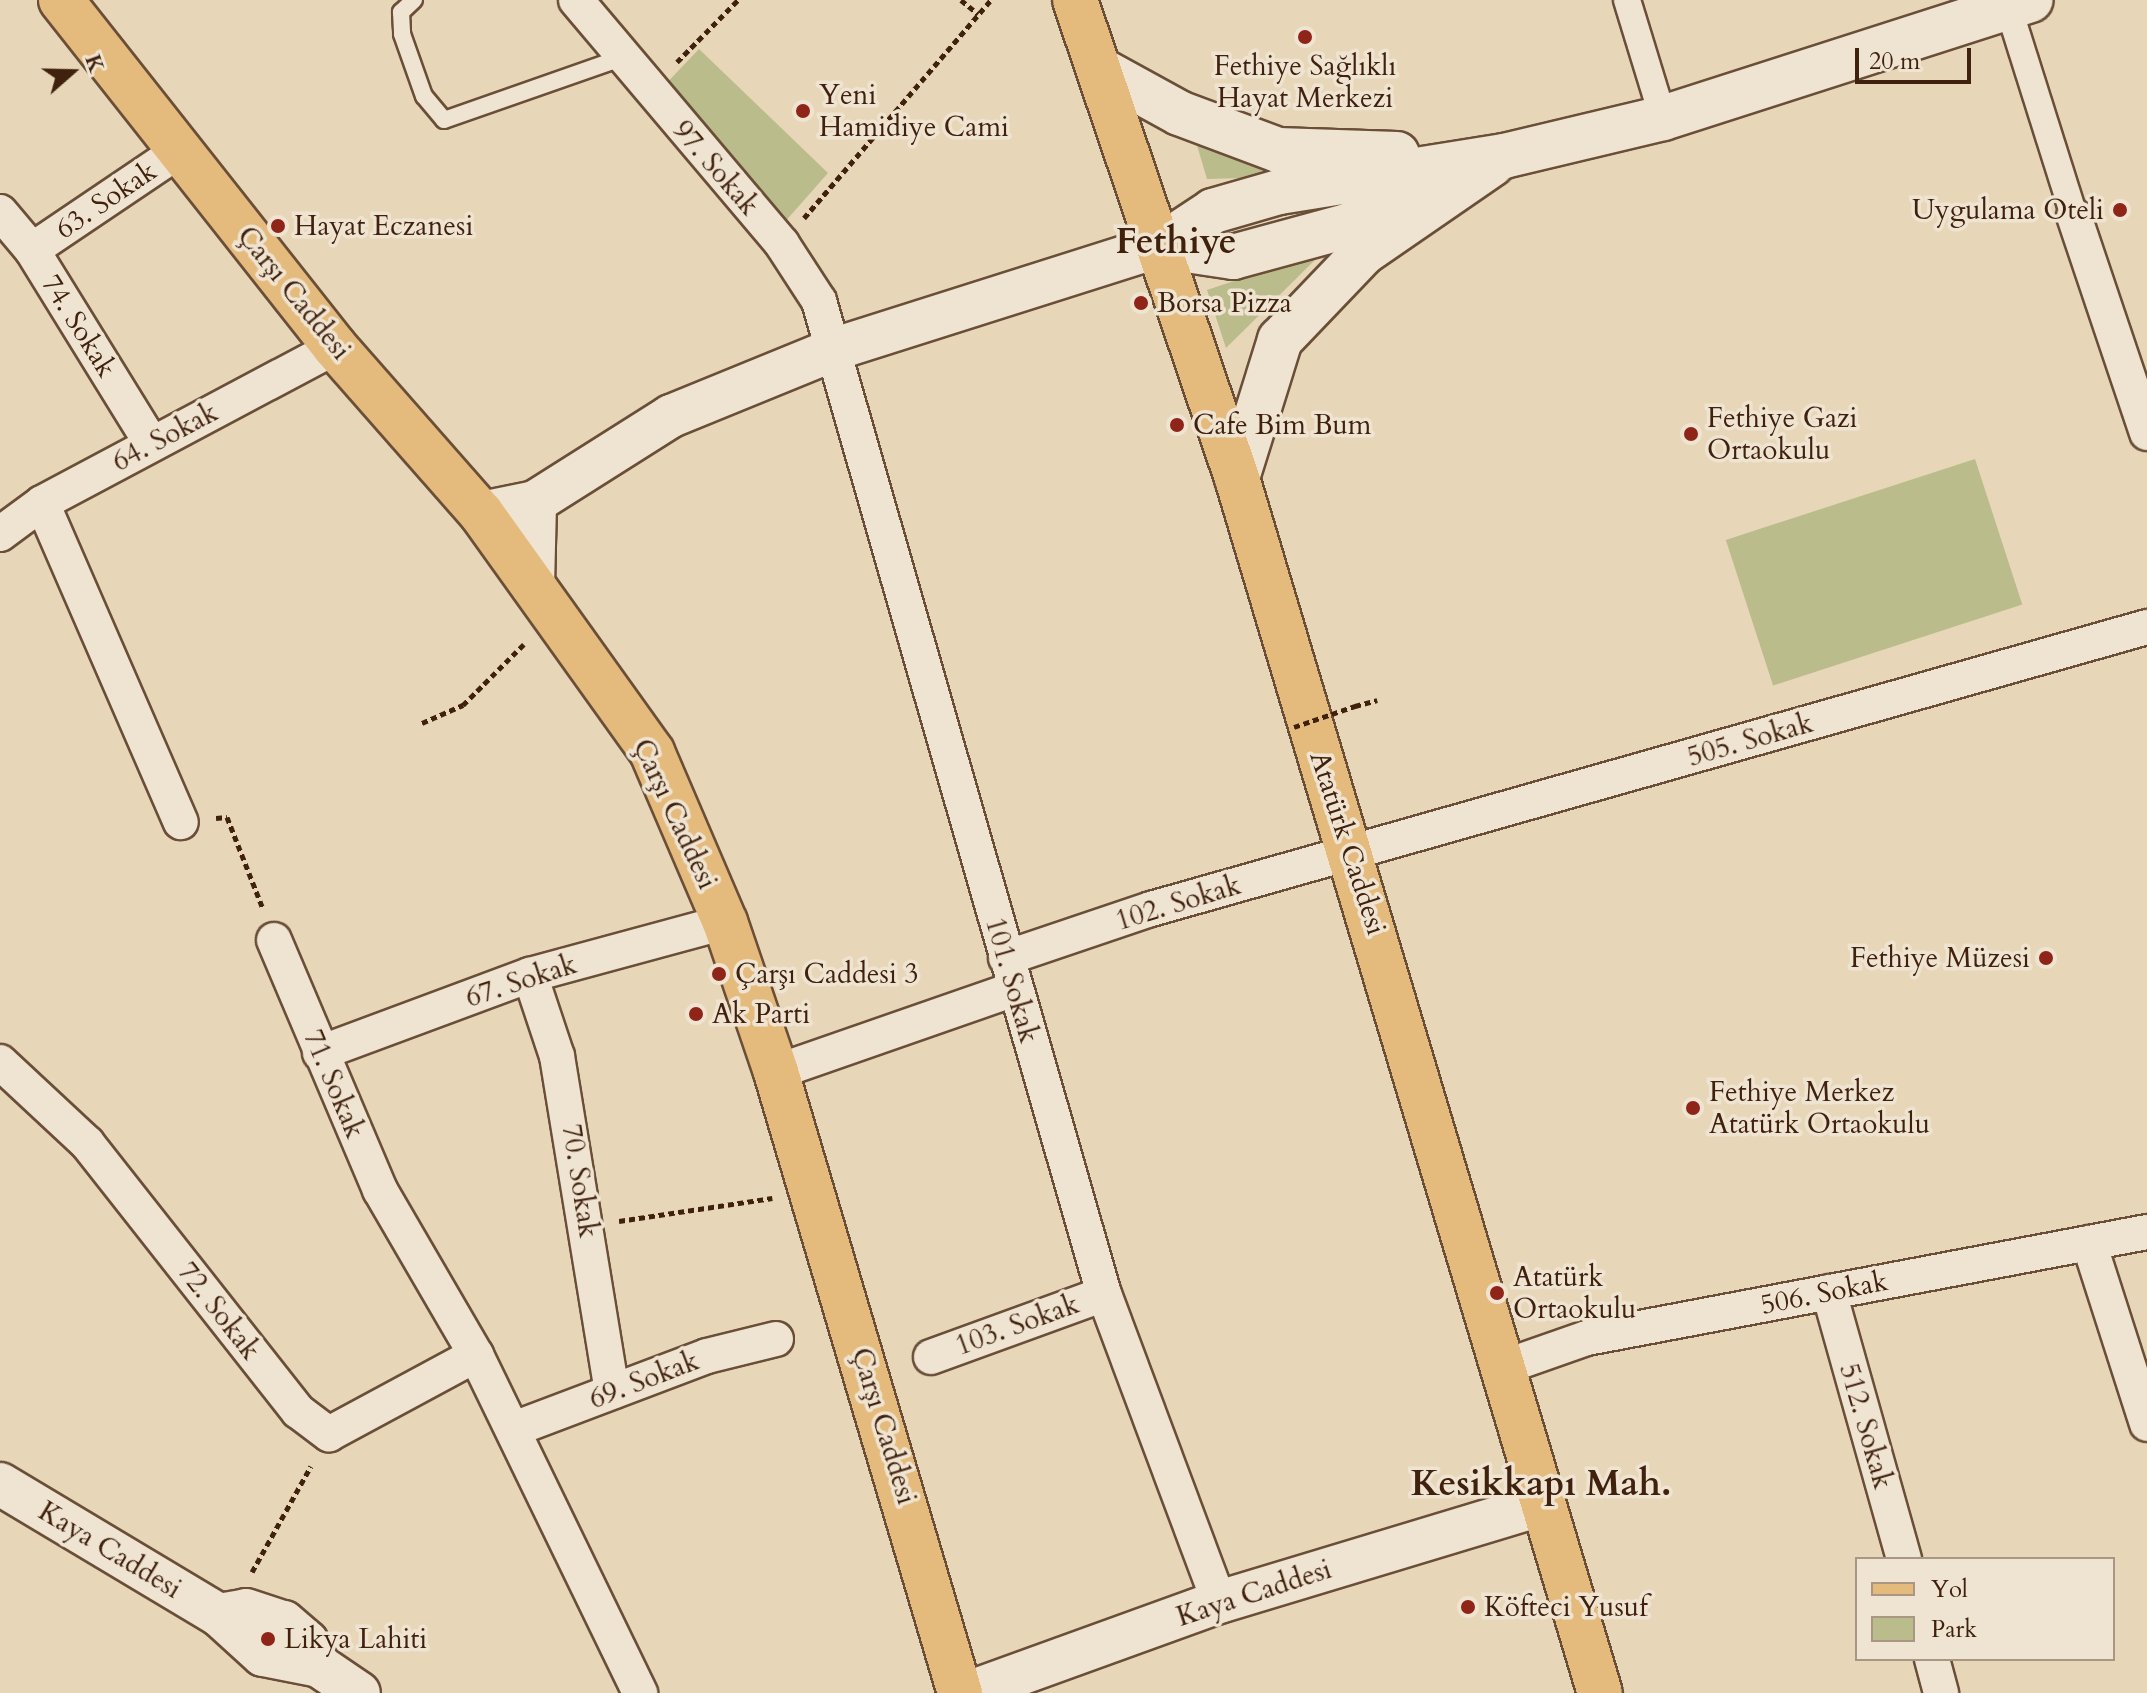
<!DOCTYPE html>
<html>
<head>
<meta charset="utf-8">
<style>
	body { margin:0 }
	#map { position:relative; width:2147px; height:1693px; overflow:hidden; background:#e7d6b8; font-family:Cardo,serif }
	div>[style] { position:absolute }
	.green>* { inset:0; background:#babc8b; transform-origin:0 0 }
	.path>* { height:5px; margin-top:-2.5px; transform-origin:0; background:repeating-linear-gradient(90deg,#40210e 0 6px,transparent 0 10px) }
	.roads { filter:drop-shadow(2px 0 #6a4e38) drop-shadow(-2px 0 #6a4e38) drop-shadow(0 2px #6a4e38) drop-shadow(0 -2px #6a4e38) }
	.service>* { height:16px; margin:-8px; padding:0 8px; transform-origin:8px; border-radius:8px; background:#efe4d1 }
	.pedestrian>* { height:26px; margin:-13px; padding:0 13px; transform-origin:13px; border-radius:13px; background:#efe4d1 }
	.minor>* { height:34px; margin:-17px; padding:0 17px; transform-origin:17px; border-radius:17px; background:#efe4d1 }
	.tertiary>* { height:42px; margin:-21px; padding:0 21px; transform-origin:21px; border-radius:21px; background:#efe4d1 }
	.secondary>* { height:44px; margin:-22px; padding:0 22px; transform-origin:22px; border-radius:22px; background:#efe4d1 }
	.primary>* { height:44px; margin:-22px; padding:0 22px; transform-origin:22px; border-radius:22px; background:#e4bb7c }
	.path-bridge>* { height:5px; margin-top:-2.5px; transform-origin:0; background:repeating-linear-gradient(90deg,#40210e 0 6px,transparent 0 10px) }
	.dots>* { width:22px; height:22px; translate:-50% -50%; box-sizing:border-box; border:4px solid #efe4d1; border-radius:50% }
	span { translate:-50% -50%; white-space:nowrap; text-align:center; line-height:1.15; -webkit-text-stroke:7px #efe4d1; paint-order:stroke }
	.poi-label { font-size:28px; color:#40210e }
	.left { translate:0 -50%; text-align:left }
	.right { translate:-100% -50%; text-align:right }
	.street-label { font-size:28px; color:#40210e }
	.district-label { font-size:36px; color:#40210e; font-weight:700 }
	.legend { position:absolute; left:1855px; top:1557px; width:260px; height:104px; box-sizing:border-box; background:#efe4d1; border:2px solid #a99683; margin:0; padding:10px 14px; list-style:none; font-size:24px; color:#40210e }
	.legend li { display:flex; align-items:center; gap:16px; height:40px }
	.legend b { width:40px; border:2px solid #a99683 }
	.north { position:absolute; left:32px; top:32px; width:80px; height:80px; -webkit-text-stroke:6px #efe4d1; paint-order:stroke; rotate:70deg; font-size:22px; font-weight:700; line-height:32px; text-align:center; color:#40210e }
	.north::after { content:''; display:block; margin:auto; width:28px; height:36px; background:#40210e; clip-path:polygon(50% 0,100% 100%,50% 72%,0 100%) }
	.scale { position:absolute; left:1855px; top:48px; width:116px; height:36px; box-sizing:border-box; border:4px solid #40210e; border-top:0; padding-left:10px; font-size:24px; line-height:28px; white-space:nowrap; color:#40210e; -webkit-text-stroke:6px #efe4d1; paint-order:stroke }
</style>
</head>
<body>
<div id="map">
	<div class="green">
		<div style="clip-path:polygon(699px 49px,828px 173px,783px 224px,659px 91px)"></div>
		<div style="clip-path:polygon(1196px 142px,1286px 177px,1207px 179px)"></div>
		<div style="clip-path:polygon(1324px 251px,1226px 348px,1207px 290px)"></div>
		<div style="left:1975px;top:459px;width:153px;height:262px;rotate:72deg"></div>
	</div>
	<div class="path">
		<div style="left:961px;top:0;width:22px;rotate:39deg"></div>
		<div style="left:677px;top:62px;width:87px;rotate:-45.5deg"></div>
		<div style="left:804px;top:218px;width:287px;rotate:-49.4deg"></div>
		<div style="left:1355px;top:706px;width:23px;rotate:-15deg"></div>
		<div style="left:422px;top:723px;width:45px;rotate:-23.7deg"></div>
		<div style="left:463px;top:705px;width:86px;rotate:-45deg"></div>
		<div style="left:216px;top:818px;width:11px;rotate:-5deg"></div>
		<div style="left:227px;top:817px;width:99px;rotate:68.6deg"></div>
		<div style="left:619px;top:1221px;width:155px;rotate:-8.5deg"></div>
		<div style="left:252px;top:1572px;width:121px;rotate:-60.9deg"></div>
	</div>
	<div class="roads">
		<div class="service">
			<div style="left:414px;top:0;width:18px;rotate:137deg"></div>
			<div style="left:401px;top:12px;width:22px;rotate:87deg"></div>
			<div style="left:402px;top:34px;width:66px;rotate:70.5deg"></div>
			<div style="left:424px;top:96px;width:31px;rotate:50deg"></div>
			<div style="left:444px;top:120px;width:188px;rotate:-19.3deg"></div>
		</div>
		<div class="pedestrian">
			<div style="left:1627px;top:0;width:123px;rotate:73deg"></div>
			<div style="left:2006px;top:0;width:226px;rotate:72.5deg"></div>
		</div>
		<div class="minor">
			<div style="left:576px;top:0;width:319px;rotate:49.8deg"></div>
			<div style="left:782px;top:244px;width:68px;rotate:57deg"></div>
			<div style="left:819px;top:301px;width:1033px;rotate:73.99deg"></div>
			<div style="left:1104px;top:1294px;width:329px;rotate:69.5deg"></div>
			<div style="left:0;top:212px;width:50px;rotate:49.9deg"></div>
			<div style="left:32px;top:250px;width:228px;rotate:58.3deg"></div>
			<div style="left:2074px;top:216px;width:229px;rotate:71.4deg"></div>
			<div style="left:32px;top:250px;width:179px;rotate:-34deg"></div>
			<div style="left:42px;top:503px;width:348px;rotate:66.5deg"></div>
			<div style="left:0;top:534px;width:52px;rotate:-36.4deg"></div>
			<div style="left:42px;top:503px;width:332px;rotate:-28deg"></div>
			<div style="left:274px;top:940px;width:272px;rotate:67deg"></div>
			<div style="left:380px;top:1190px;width:191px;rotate:59.8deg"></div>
			<div style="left:476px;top:1355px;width:376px;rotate:64.1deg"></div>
			<div style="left:1006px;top:958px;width:153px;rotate:-18.7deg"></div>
			<div style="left:1151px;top:909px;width:1035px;rotate:-15.81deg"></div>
			<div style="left:530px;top:975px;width:85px;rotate:71.6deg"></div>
			<div style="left:557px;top:1056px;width:340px;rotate:80.7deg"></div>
			<div style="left:320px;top:1053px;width:224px;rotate:-20.4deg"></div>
			<div style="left:530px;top:975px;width:202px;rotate:-15.2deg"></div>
			<div style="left:0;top:1062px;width:119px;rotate:43deg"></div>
			<div style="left:87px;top:1143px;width:341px;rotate:51.8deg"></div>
			<div style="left:298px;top:1411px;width:39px;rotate:37deg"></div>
			<div style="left:329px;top:1434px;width:167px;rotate:-28.3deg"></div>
			<div style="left:776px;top:1072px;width:253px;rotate:-19.2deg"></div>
			<div style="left:2089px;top:1243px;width:190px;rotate:72.2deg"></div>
			<div style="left:1829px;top:1292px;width:277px;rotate:74.3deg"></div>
			<div style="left:931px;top:1357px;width:184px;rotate:-20deg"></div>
			<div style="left:1504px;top:1367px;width:88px;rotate:-19.3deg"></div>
			<div style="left:1587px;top:1338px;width:570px;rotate:-10.72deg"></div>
			<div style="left:514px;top:1429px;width:206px;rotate:-20.7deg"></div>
			<div style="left:707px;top:1356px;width:71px;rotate:-13.8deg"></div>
			<div style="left:1932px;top:1659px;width:35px;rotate:75deg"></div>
		</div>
		<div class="tertiary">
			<div style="left:481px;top:513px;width:55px;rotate:-11.5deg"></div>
			<div style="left:535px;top:502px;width:161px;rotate:-32.3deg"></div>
			<div style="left:671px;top:416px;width:177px;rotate:-22.2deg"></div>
			<div style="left:835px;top:349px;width:341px;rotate:-17.6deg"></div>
			<div style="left:533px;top:586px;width:84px;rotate:-88.6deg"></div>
			<div style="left:0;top:1484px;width:255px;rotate:30.9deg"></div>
			<div style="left:219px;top:1615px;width:59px;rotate:42.3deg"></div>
			<div style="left:263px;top:1655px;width:57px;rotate:11.1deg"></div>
			<div style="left:219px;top:1615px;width:27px;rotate:-10deg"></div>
			<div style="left:246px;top:1610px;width:40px;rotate:18deg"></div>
			<div style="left:284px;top:1622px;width:30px;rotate:41deg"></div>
			<div style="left:307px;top:1642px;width:27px;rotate:63deg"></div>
			<div style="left:319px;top:1666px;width:48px;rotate:34deg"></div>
			<div style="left:967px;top:1693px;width:268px;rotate:-19.9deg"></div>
			<div style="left:1219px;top:1602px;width:339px;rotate:-16.8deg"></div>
		</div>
		<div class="secondary">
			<div style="left:1099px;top:69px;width:91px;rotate:28.8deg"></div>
			<div style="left:1179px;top:113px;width:106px;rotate:20.5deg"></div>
			<div style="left:1278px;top:150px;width:119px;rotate:1.9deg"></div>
			<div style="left:1160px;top:246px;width:64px;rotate:-33.4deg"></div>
			<div style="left:1213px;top:211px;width:69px;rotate:-16.1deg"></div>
			<div style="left:1279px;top:192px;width:228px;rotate:-9.1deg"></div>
			<div style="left:1504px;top:156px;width:163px;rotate:-13.4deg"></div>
			<div style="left:1663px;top:118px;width:386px;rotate:-17.8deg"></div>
			<div style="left:1160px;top:246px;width:74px;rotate:8.6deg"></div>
			<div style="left:1233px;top:257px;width:118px;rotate:-15.2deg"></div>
			<div style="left:1347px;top:226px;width:66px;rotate:-24.2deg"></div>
			<div style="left:1237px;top:478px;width:145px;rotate:-72.7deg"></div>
			<div style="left:1280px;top:340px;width:120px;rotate:-46.3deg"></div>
			<div style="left:1363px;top:253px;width:157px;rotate:-34.6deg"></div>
		</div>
		<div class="primary">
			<div style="left:61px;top:0;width:442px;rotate:51.7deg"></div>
			<div style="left:335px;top:347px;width:221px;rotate:48.7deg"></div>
			<div style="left:481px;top:513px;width:294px;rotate:54.4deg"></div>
			<div style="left:652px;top:752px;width:185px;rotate:66.8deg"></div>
			<div style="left:725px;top:922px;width:158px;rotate:71.2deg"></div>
			<div style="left:776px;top:1072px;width:648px;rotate:73.5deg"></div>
			<div style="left:1075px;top:0;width:505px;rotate:71.28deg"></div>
			<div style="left:1237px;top:478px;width:1268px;rotate:73.37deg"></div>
		</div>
	</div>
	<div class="path-bridge">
		<div style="left:1294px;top:727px;width:65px;rotate:-19deg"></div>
	</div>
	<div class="dots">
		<div style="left:1305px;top:37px;background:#8f2418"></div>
		<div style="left:803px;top:111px;background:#8f2418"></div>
		<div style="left:2120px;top:210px;background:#8f2418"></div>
		<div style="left:278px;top:226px;background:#8f2418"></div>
		<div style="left:1141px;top:303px;background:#8f2418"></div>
		<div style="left:1177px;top:425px;background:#8f2418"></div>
		<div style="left:1691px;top:434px;background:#8f2418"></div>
		<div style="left:2046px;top:958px;background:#8f2418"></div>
		<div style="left:719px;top:974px;background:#8f2418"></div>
		<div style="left:696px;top:1014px;background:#8f2418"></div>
		<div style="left:1693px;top:1108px;background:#8f2418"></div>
		<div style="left:1497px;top:1293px;background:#8f2418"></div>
		<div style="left:1468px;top:1607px;background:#8f2418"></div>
		<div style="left:268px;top:1639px;background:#8f2418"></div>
	</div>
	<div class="poi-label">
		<span style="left:1305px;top:82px">Fethiye Sağlıklı<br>Hayat Merkezi</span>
		<span class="left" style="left:819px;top:111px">Yeni<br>Hamidiye Cami</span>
		<span class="right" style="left:2104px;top:210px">Uygulama Oteli</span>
		<span class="left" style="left:294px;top:226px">Hayat Eczanesi</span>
		<span class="left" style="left:1157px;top:303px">Borsa Pizza</span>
		<span class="left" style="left:1707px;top:434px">Fethiye Gazi<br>Ortaokulu</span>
		<span class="left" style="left:1193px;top:425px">Cafe Bim Bum</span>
		<span class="right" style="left:2030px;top:958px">Fethiye Müzesi</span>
		<span class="left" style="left:735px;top:974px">Çarşı Caddesi 3</span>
		<span class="left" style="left:712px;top:1014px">Ak Parti</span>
		<span class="left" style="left:1709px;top:1108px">Fethiye Merkez<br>Atatürk Ortaokulu</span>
		<span class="left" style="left:1513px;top:1293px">Atatürk<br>Ortaokulu</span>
		<span class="left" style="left:1484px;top:1607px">Köfteci Yusuf</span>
		<span class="left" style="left:284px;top:1639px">Likya Lahiti</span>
	</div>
	<div class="street-label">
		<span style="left:716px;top:168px;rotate:49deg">97. Sokak</span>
		<span style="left:106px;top:200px;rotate:-34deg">63. Sokak</span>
		<span style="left:294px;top:293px;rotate:51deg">Çarşı Caddesi</span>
		<span style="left:79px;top:326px;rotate:58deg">74. Sokak</span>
		<span style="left:165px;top:437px;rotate:-28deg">64. Sokak</span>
		<span style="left:1750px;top:740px;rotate:-16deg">505. Sokak</span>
		<span style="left:675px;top:814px;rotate:65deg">Çarşı Caddesi</span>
		<span style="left:1348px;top:843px;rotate:72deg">Atatürk Caddesi</span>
		<span style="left:1178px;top:903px;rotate:-17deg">102. Sokak</span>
		<span style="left:1012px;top:980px;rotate:74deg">101. Sokak</span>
		<span style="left:521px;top:981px;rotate:-18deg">67. Sokak</span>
		<span style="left:334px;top:1084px;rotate:67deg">71. Sokak</span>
		<span style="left:580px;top:1181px;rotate:81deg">70. Sokak</span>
		<span style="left:1824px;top:1293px;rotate:-11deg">506. Sokak</span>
		<span style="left:219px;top:1311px;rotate:52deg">72. Sokak</span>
		<span style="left:1017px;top:1325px;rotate:-20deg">103. Sokak</span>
		<span style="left:644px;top:1380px;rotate:-21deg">69. Sokak</span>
		<span style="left:884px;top:1426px;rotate:73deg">Çarşı Caddesi</span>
		<span style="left:1866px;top:1426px;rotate:74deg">512. Sokak</span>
		<span style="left:110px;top:1550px;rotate:31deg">Kaya Caddesi</span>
		<span style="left:1254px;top:1593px;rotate:-18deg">Kaya Caddesi</span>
	</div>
	<div class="district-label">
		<span style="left:1176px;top:242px">Fethiye</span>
		<span style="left:1541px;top:1484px">Kesikkapı Mah.</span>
	</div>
	<ul class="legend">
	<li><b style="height:10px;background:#e4bb7c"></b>Yol</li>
	<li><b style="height:22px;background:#babc8b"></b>Park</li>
	</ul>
	<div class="north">K</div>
	<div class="scale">20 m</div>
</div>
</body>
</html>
